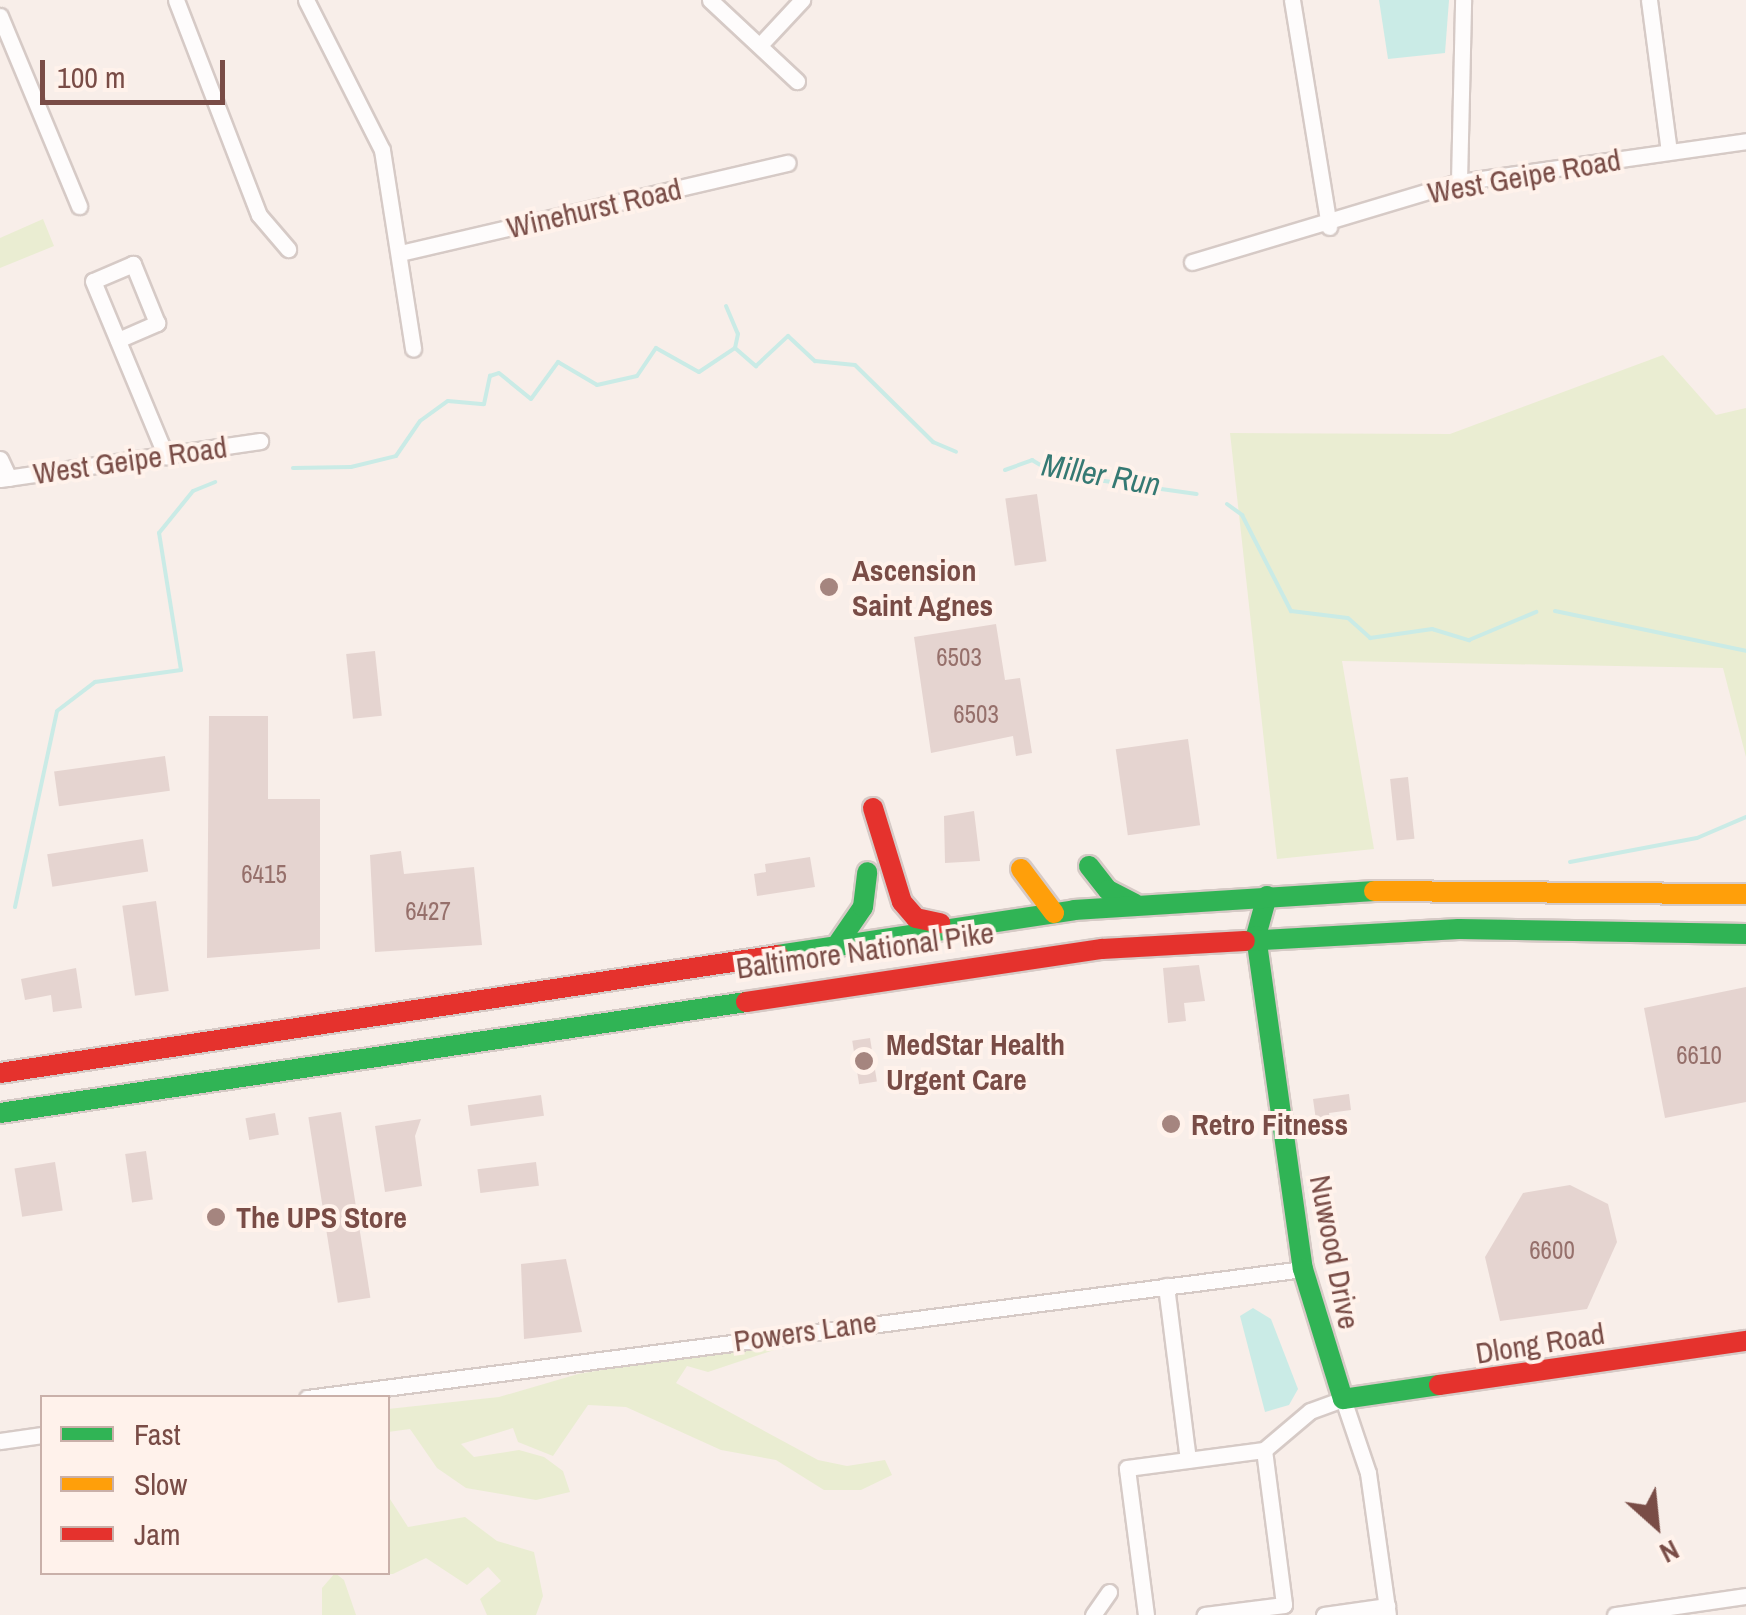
<!DOCTYPE html>
<html>
<head>
<meta charset="utf-8">
<style>
	body { margin:0 }
	#map { position:relative; width:1746px; height:1615px; overflow:hidden; background:#f8eee9; font-family:"Archivo Narrow",sans-serif }
	div>[style] { position:absolute }
	.green>* { inset:0; background:#eaedd2 }
	.water>* { inset:0; background:#caebe6 }
	.stream>* { height:4px; margin:-2px; padding:0 2px; transform-origin:2px; border-radius:2px; background:#caebe6 }
	.building>* { inset:0; background:#e5d4d0; transform-origin:0 0 }
	.roads { filter:drop-shadow(2px 0 #d6cac6) drop-shadow(-2px 0 #d6cac6) drop-shadow(0 2px #d6cac6) drop-shadow(0 -2px #d6cac6) }
	.street>* { height:15px; margin:-7.5px; padding:0 7.5px; transform-origin:7.5px; border-radius:7.5px; background:#fefcfc }
	.fast>* { height:20px; margin:-10px; padding:0 10px; transform-origin:10px; border-radius:10px; background:#30b455 }
	.slow>* { height:20px; margin:-10px; padding:0 10px; transform-origin:10px; border-radius:10px; background:#ff9f0a }
	.jam>* { height:20px; margin:-10px; padding:0 10px; transform-origin:10px; border-radius:10px; background:#e5322d }
	.dots>* { width:28px; height:28px; translate:-50% -50%; box-sizing:border-box; border:5px solid #fff2eb; border-radius:50% }
	span { translate:-50% -50%; white-space:nowrap; text-align:center; line-height:1.15; -webkit-text-stroke:8px #fff2eb; paint-order:stroke }
	.number-label { font-size:25px; color:#96706b }
	.number-label span { -webkit-text-stroke-width:0 }
	.street-label { font-size:30px; color:#794c46 }
	.poi-label { font-size:30px; color:#794c46; font-weight:700 }
	.left { translate:0 -50%; text-align:left }
	.water-label { font-size:32px; color:#357973; font-style:italic }
	.legend { position:absolute; left:40px; top:1395px; width:350px; height:180px; box-sizing:border-box; background:#fff2eb; border:2px solid #c9b0a9; margin:0; padding:12px 18px; list-style:none; font-size:30px; color:#794c46 }
	.legend li { display:flex; align-items:center; gap:20px; height:50px }
	.legend b { width:50px; border:2px solid #c9b0a9 }
	.north { position:absolute; left:1606px; top:1475px; width:100px; height:100px; -webkit-text-stroke:8px #fff2eb; paint-order:stroke; rotate:153deg; font-size:28px; font-weight:700; line-height:40px; text-align:center; color:#794c46 }
	.north::after { content:''; display:block; margin:auto; width:35px; height:45px; background:#794c46; clip-path:polygon(50% 0,100% 100%,50% 72%,0 100%) }
	.scale { position:absolute; left:40px; top:60px; width:185px; height:45px; box-sizing:border-box; border:5px solid #794c46; border-top:0; padding-left:12px; font-size:30px; line-height:35px; white-space:nowrap; color:#794c46; -webkit-text-stroke:8px #fff2eb; paint-order:stroke }
</style>
</head>
<body>
<div id="map">
	<div class="green">
		<div style="clip-path:polygon(43px 219px,54px 246px,0 268px,0 238px)"></div>
		<div style="clip-path:polygon(1663px 355px,1716px 415px,1746px 408px,1746px 757px,1723px 668px,1342px 661px,1374px 849px,1277px 859px,1230px 433px,1450px 434px)"></div>
		<div style="clip-path:polygon(758px 1344px,777px 1349px,708px 1372px,687px 1366px,676px 1383px,818px 1460px,847px 1466px,885px 1460px,892px 1475px,861px 1490px,824px 1490px,776px 1460px,721px 1450px,626px 1407px,588px 1405px,553px 1456px,518px 1442px,513px 1428px,461px 1444px,474px 1457px,519px 1450px,544px 1457px,563px 1471px,570px 1492px,536px 1500px,466px 1488px,437px 1468px,410px 1429px,388px 1432px,388px 1409px,499px 1397px,578px 1374px)"></div>
		<div style="clip-path:polygon(388px 1496px,408px 1527px,465px 1517px,497px 1541px,534px 1552px,543px 1596px,536px 1615px,487px 1615px,480px 1599px,501px 1581px,488px 1567px,467px 1585px,426px 1558px,393px 1574px,351px 1574px,388px 1572px)"></div>
		<div style="clip-path:polygon(335px 1573px,344px 1580px,356px 1615px,322px 1615px,322px 1588px)"></div>
	</div>
	<div class="water">
		<div style="clip-path:polygon(1379px 0,1449px 0,1445px 53px,1388px 59px)"></div>
		<div style="clip-path:polygon(1253px 1308px,1271px 1319px,1298px 1389px,1289px 1405px,1265px 1412px,1240px 1316px)"></div>
	</div>
	<div class="stream">
		<div style="left:726px;top:306px;width:30px;rotate:67deg"></div>
		<div style="left:738px;top:334px;width:14px;rotate:102deg"></div>
		<div style="left:293px;top:468px;width:58px;rotate:-1deg"></div>
		<div style="left:351px;top:467px;width:46px;rotate:-13.7deg"></div>
		<div style="left:396px;top:456px;width:42px;rotate:-55.6deg"></div>
		<div style="left:420px;top:421px;width:34px;rotate:-36deg"></div>
		<div style="left:448px;top:401px;width:36px;rotate:5deg"></div>
		<div style="left:484px;top:404px;width:29px;rotate:-78deg"></div>
		<div style="left:490px;top:376px;width:9px;rotate:-18deg"></div>
		<div style="left:499px;top:373px;width:41px;rotate:39.1deg"></div>
		<div style="left:531px;top:399px;width:46px;rotate:-53.9deg"></div>
		<div style="left:558px;top:362px;width:45px;rotate:30.5deg"></div>
		<div style="left:597px;top:385px;width:41px;rotate:-12.7deg"></div>
		<div style="left:637px;top:376px;width:34px;rotate:-56deg"></div>
		<div style="left:656px;top:348px;width:49px;rotate:29.2deg"></div>
		<div style="left:699px;top:372px;width:43px;rotate:-33.7deg"></div>
		<div style="left:735px;top:348px;width:28px;rotate:41deg"></div>
		<div style="left:756px;top:366px;width:44px;rotate:-43.2deg"></div>
		<div style="left:788px;top:336px;width:37px;rotate:43deg"></div>
		<div style="left:815px;top:361px;width:40px;rotate:5.7deg"></div>
		<div style="left:855px;top:365px;width:110px;rotate:44.6deg"></div>
		<div style="left:933px;top:442px;width:25px;rotate:23deg"></div>
		<div style="left:1005px;top:470px;width:29px;rotate:-20deg"></div>
		<div style="left:1032px;top:460px;width:27px;rotate:31deg"></div>
		<div style="left:1055px;top:474px;width:143px;rotate:8deg"></div>
		<div style="left:1227px;top:504px;width:19px;rotate:36deg"></div>
		<div style="left:1242px;top:515px;width:108px;rotate:63deg"></div>
		<div style="left:1291px;top:611px;width:57px;rotate:7deg"></div>
		<div style="left:1348px;top:618px;width:30px;rotate:42deg"></div>
		<div style="left:1370px;top:638px;width:63px;rotate:-8.3deg"></div>
		<div style="left:1432px;top:629px;width:39px;rotate:17deg"></div>
		<div style="left:1469px;top:640px;width:73px;rotate:-22.7deg"></div>
		<div style="left:1555px;top:611px;width:195px;rotate:11.8deg"></div>
		<div style="left:1570px;top:862px;width:129px;rotate:-10.7deg"></div>
		<div style="left:1697px;top:838px;width:53px;rotate:-23.2deg"></div>
		<div style="left:15px;top:907px;width:200px;rotate:-77.9deg"></div>
		<div style="left:57px;top:711px;width:48px;rotate:-37.3deg"></div>
		<div style="left:95px;top:682px;width:87px;rotate:-7.9deg"></div>
		<div style="left:181px;top:670px;width:139px;rotate:-99.1deg"></div>
		<div style="left:159px;top:533px;width:54px;rotate:-51deg"></div>
		<div style="left:193px;top:491px;width:24px;rotate:-22deg"></div>
	</div>
	<div class="building">
		<div style="left:1037px;top:494px;width:68px;height:32px;rotate:82deg"></div>
		<div style="clip-path:polygon(996px 624px,1005px 680px,1020px 678px,1032px 753px,1016px 756px,1013px 736px,931px 753px,914px 637px)"></div>
		<div style="left:375px;top:651px;width:65px;height:29px;rotate:84deg"></div>
		<div style="clip-path:polygon(209px 716px,268px 716px,268px 799px,320px 799px,320px 949px,207px 958px)"></div>
		<div style="left:1188px;top:739px;width:87px;height:73px;rotate:82deg"></div>
		<div style="left:165px;top:756px;width:35px;height:112px;rotate:82deg"></div>
		<div style="left:1408px;top:777px;width:62px;height:18px;rotate:84deg"></div>
		<div style="clip-path:polygon(974px 811px,980px 861px,945px 863px,944px 816px)"></div>
		<div style="left:143px;top:839px;width:33px;height:97px;rotate:81deg"></div>
		<div style="clip-path:polygon(401px 851px,404px 874px,474px 867px,482px 945px,375px 952px,370px 855px)"></div>
		<div style="clip-path:polygon(810px 857px,815px 887px,757px 896px,754px 874px,766px 872px,765px 864px)"></div>
		<div style="left:156px;top:901px;width:91px;height:34px;rotate:82deg"></div>
		<div style="clip-path:polygon(1199px 965px,1205px 1001px,1184px 1003px,1186px 1021px,1168px 1023px,1163px 968px)"></div>
		<div style="clip-path:polygon(76px 968px,82px 1008px,53px 1012px,51px 995px,25px 1000px,21px 979px)"></div>
		<div style="clip-path:polygon(1746px 987px,1746px 1102px,1665px 1118px,1644px 1008px)"></div>
		<div style="left:870px;top:1038px;width:44px;height:18px;rotate:81deg"></div>
		<div style="clip-path:polygon(1349px 1094px,1351px 1110px,1329px 1113px,1332px 1132px,1318px 1134px,1313px 1099px)"></div>
		<div style="left:541px;top:1095px;width:21px;height:74px;rotate:82deg"></div>
		<div style="left:341px;top:1112px;width:188px;height:33px;rotate:81deg"></div>
		<div style="left:275px;top:1113px;width:22px;height:30px;rotate:80deg"></div>
		<div style="clip-path:polygon(421px 1119px,415px 1136px,422px 1186px,385px 1192px,375px 1126px)"></div>
		<div style="left:146px;top:1151px;width:49px;height:21px;rotate:82deg"></div>
		<div style="left:55px;top:1162px;width:49px;height:41px;rotate:81deg"></div>
		<div style="left:536px;top:1162px;width:24px;height:59px;rotate:83deg"></div>
		<div style="clip-path:polygon(1570px 1185px,1608px 1204px,1617px 1242px,1587px 1309px,1500px 1321px,1485px 1257px,1523px 1193px)"></div>
		<div style="clip-path:polygon(566px 1259px,582px 1332px,524px 1339px,521px 1264px)"></div>
	</div>
	<div class="roads">
		<div class="street">
			<div style="left:176px;top:0;width:230px;rotate:68.9deg"></div>
			<div style="left:259px;top:215px;width:45px;rotate:49.5deg"></div>
			<div style="left:306px;top:0;width:168px;rotate:63.1deg"></div>
			<div style="left:382px;top:150px;width:201px;rotate:81.1deg"></div>
			<div style="left:710px;top:0;width:119px;rotate:43deg"></div>
			<div style="left:1292px;top:0;width:230px;rotate:80.7deg"></div>
			<div style="left:1649px;top:0;width:152px;rotate:82.5deg"></div>
			<div style="left:0;top:16px;width:206px;rotate:67.4deg"></div>
			<div style="left:760px;top:45px;width:62px;rotate:-47deg"></div>
			<div style="left:1459px;top:182px;width:182px;rotate:-88.7deg"></div>
			<div style="left:400px;top:253px;width:398px;rotate:-13.1deg"></div>
			<div style="left:1192px;top:262px;width:279px;rotate:-16.7deg"></div>
			<div style="left:1459px;top:182px;width:290px;rotate:-8.1deg"></div>
			<div style="left:118px;top:340px;width:43px;rotate:-23.6deg"></div>
			<div style="left:157px;top:323px;width:64px;rotate:-112.1deg"></div>
			<div style="left:133px;top:264px;width:43px;rotate:157deg"></div>
			<div style="left:93px;top:281px;width:190px;rotate:67.4deg"></div>
			<div style="left:0;top:459px;width:21px;rotate:65deg"></div>
			<div style="left:0;top:479px;width:263px;rotate:-8.3deg"></div>
			<div style="left:1166px;top:1286px;width:175px;rotate:82.8deg"></div>
			<div style="left:307px;top:1398px;width:1004px;rotate:-7.38deg"></div>
			<div style="left:0;top:1441px;width:42px;rotate:-8.1deg"></div>
			<div style="left:1264px;top:1450px;width:60px;rotate:-40.3deg"></div>
			<div style="left:1310px;top:1411px;width:35px;rotate:-20deg"></div>
			<div style="left:1343px;top:1399px;width:78px;rotate:71.3deg"></div>
			<div style="left:1368px;top:1473px;width:143px;rotate:82deg"></div>
			<div style="left:1093px;top:1615px;width:28px;rotate:-55deg"></div>
			<div style="left:1146px;top:1615px;width:148px;rotate:-97.4deg"></div>
			<div style="left:1127px;top:1468px;width:138px;rotate:-7.5deg"></div>
			<div style="left:1264px;top:1450px;width:156px;rotate:82.6deg"></div>
			<div style="left:1284px;top:1605px;width:80px;rotate:172.8deg"></div>
			<div style="left:1324px;top:1615px;width:64px;rotate:-8.1deg"></div>
			<div style="left:1615px;top:1615px;width:132px;rotate:-8.3deg"></div>
		</div>
		<div class="fast">
			<div style="left:1089px;top:866px;width:31px;rotate:52deg"></div>
			<div style="left:1108px;top:890px;width:30px;rotate:27deg"></div>
			<div style="left:1267px;top:896px;width:41px;rotate:105.4deg"></div>
			<div style="left:1256px;top:936px;width:336px;rotate:82deg"></div>
			<div style="left:1303px;top:1269px;width:136px;rotate:72.9deg"></div>
			<div style="left:1343px;top:1399px;width:97px;rotate:-8.3deg"></div>
			<div style="left:1245px;top:941px;width:214px;rotate:-3.2deg"></div>
			<div style="left:1459px;top:929px;width:287px;rotate:1deg"></div>
			<div style="left:839px;top:942px;width:42px;rotate:-55.6deg"></div>
			<div style="left:863px;top:907px;width:35px;rotate:-83deg"></div>
			<div style="left:778px;top:955px;width:299px;rotate:-8.6deg"></div>
			<div style="left:1074px;top:910px;width:301px;rotate:-3.6deg"></div>
			<div style="left:0;top:1113px;width:754px;rotate:-8.46deg"></div>
		</div>
		<div class="slow">
			<div style="left:1021px;top:869px;width:55px;rotate:53.1deg"></div>
			<div style="left:1374px;top:891px;width:372px;rotate:0.5deg"></div>
		</div>
		<div class="jam">
			<div style="left:873px;top:808px;width:98px;rotate:72.9deg"></div>
			<div style="left:902px;top:902px;width:21px;rotate:49deg"></div>
			<div style="left:916px;top:918px;width:25px;rotate:12deg"></div>
			<div style="left:746px;top:1002px;width:360px;rotate:-8.5deg"></div>
			<div style="left:1102px;top:949px;width:143px;rotate:-3.2deg"></div>
			<div style="left:0;top:1073px;width:787px;rotate:-8.62deg"></div>
			<div style="left:1439px;top:1385px;width:310px;rotate:-8.2deg"></div>
		</div>
	</div>
	<div class="dots">
		<div style="left:829px;top:587px;background:#a5857f"></div>
		<div style="left:864px;top:1061px;background:#a5857f"></div>
		<div style="left:1171px;top:1124px;background:#a5857f"></div>
		<div style="left:216px;top:1217px;background:#a5857f"></div>
	</div>
	<div class="number-label">
		<span style="left:959px;top:657px">6503</span>
		<span style="left:976px;top:714px">6503</span>
		<span style="left:264px;top:874px">6415</span>
		<span style="left:428px;top:911px">6427</span>
		<span style="left:1699px;top:1055px">6610</span>
		<span style="left:1552px;top:1250px">6600</span>
	</div>
	<div class="street-label">
		<span style="left:1524px;top:176px;rotate:-10deg">West Geipe Road</span>
		<span style="left:594px;top:208px;rotate:-13deg">Winehurst Road</span>
		<span style="left:130px;top:460px;rotate:-8deg">West Geipe Road</span>
		<span style="left:865px;top:950px;rotate:-8deg">Baltimore National Pike</span>
		<span style="left:1335px;top:1252px;rotate:79deg">Nuwood Drive</span>
		<span style="left:805px;top:1331px;rotate:-8deg">Powers Lane</span>
		<span style="left:1540px;top:1343px;rotate:-9deg">Dlong Road</span>
	</div>
	<div class="poi-label">
		<span class="left" style="left:852px;top:587px">Ascension<br>Saint Agnes</span>
		<span class="left" style="left:886px;top:1061px">MedStar Health<br>Urgent Care</span>
		<span class="left" style="left:1191px;top:1124px">Retro Fitness</span>
		<span class="left" style="left:236px;top:1217px">The UPS Store</span>
	</div>
	<div class="water-label">
		<span style="left:1101px;top:475px;rotate:10deg">Miller Run</span>
	</div>
	<ul class="legend">
	<li><b style="height:12px;background:#30b455"></b>Fast</li>
	<li><b style="height:12px;background:#ff9f0a"></b>Slow</li>
	<li><b style="height:12px;background:#e5322d"></b>Jam</li>
	</ul>
	<div class="north">N</div>
	<div class="scale">100 m</div>
</div>
</body>
</html>
